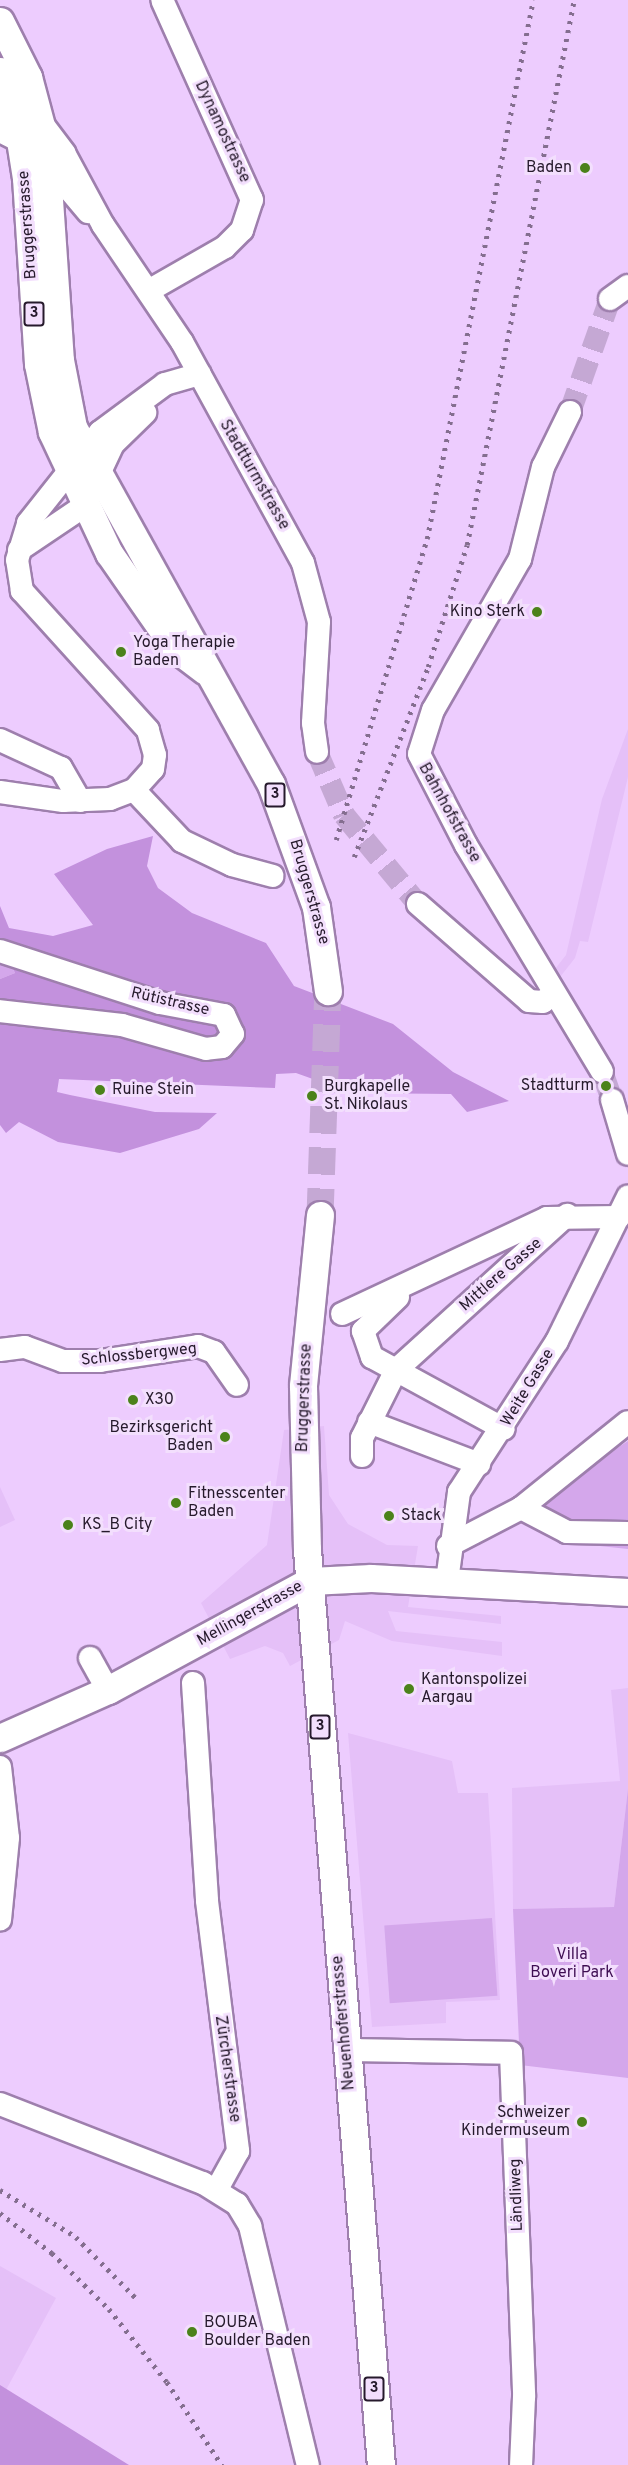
<!DOCTYPE html>
<html>
<head>
<meta charset="utf-8">
<style>
	body { margin:0 }
	#map { position:relative; width:628px; height:2465px; overflow:hidden; background:#edccfe; font-family:Overpass,sans-serif }
	div>[style] { position:absolute }
	.built>* { inset:0; background:#e5c0f8 }
	.green>* { inset:0; background:#d4a7eb; transform-origin:0 0 }
	.forest>* { inset:0; background:#c391dd }
	.minor-tunnel>* { height:22px; margin-top:-11px; transform-origin:0; background:repeating-linear-gradient(90deg,#c5a8d4 0 22px,transparent 0 33px) }
	.major-tunnel>* { height:27px; margin-top:-13.5px; transform-origin:0; background:repeating-linear-gradient(90deg,#c5a8d4 0 27px,transparent 0 41px) }
	.roads { filter:drop-shadow(2px 0 #9e7fad) drop-shadow(-2px 0 #9e7fad) drop-shadow(0 2px #9e7fad) drop-shadow(0 -2px #9e7fad) }
	.minor>* { height:22px; margin:-11px; padding:0 11px; transform-origin:11px; border-radius:11px; background:#fff }
	.major>* { height:27px; margin:-13.5px; padding:0 13.5px; transform-origin:13.5px; border-radius:13.5px; background:#fff }
	.rail>* { height:4.5px; margin-top:-2.25px; transform-origin:0; background:repeating-linear-gradient(90deg,#846e8f 0 3px,transparent 0 9px) }
	.dots>* { width:16px; height:16px; translate:-50% -50%; box-sizing:border-box; border:3px solid #f3dffd; border-radius:50% }
	span { translate:-50% -50%; white-space:nowrap; text-align:center; line-height:1.15; -webkit-text-stroke:6px #f3dffd; paint-order:stroke }
	.shield-label span { padding:2px 4px; background:#f3dffd; border:2px solid; border-radius:4px; -webkit-text-stroke-width:0 }
	.shield-label { font-size:15px; color:#261a2c; font-weight:700 }
	.street-label { font-size:16px; color:#261a2c }
	.poi-label { font-size:16px; color:#261a2c }
	.right { translate:-100% -50%; text-align:right }
	.left { translate:0 -50%; text-align:left }
	.park-label { font-size:16px; color:#3e0d52 }
</style>
</head>
<body>
<div id="map">
	<div class="built">
		<div style="clip-path:polygon(628px 729px,628px 777px,588px 942px,580px 941px,575px 958px,553px 986px,548px 978px,566px 955px,602px 799px)"></div>
		<div style="clip-path:polygon(324px 1426px,329px 1495px,348px 1524px,387px 1545px,418px 1546px,408px 1607px,501px 1616px,501px 1624px,388px 1611px,396px 1631px,502px 1642px,502px 1656px,392px 1641px,345px 1621px,339px 1640px,290px 1666px,283px 1653px,265px 1646px,230px 1659px,201px 1603px,267px 1545px,284px 1430px)"></div>
		<div style="clip-path:polygon(0 1487px,15px 1520px,0 1527px)"></div>
		<div style="clip-path:polygon(628px 1688px,628px 1789px,614px 1907px,513px 1909px,512px 1788px,620px 1781px,611px 1690px)"></div>
		<div style="clip-path:polygon(348px 1733px,452px 1761px,458px 1793px,488px 1793px,500px 2000px,446px 2002px,446px 2023px,372px 2027px)"></div>
		<div style="clip-path:polygon(0 2266px,56px 2298px,0 2401px)"></div>
	</div>
	<div class="green">
		<div style="clip-path:polygon(0 957px,8px 960px,15px 973px,0 979px)"></div>
		<div style="clip-path:polygon(628px 1441px,628px 1549px,562px 1542px,534px 1502px)"></div>
		<div style="clip-path:polygon(628px 1789px,628px 2078px,520px 2065px,513px 1909px,614px 1907px)"></div>
		<div style="left:492px;top:1918px;width:78px;height:108px;rotate:86deg"></div>
	</div>
	<div class="forest">
		<div style="clip-path:polygon(153px 836px,147px 866px,158px 888px,192px 913px,266px 943px,294px 986px,393px 1024px,453px 1072px,509px 1101px,467px 1112px,451px 1094px,352px 1093px,296px 1073px,276px 1074px,275px 1088px,59px 1079px,57px 1092px,70px 1095px,155px 1112px,217px 1113px,199px 1129px,120px 1153px,58px 1142px,19px 1122px,6px 1133px,0 1125px,0 979px,15px 973px,0 943px,0 906px,9px 928px,53px 936px,93px 925px,54px 874px,107px 849px)"></div>
		<div style="clip-path:polygon(0 2385px,129px 2465px,0 2465px)"></div>
	</div>
	<div class="minor-tunnel">
		<div style="left:570px;top:412px;width:120px;rotate:-70.5deg"></div>
		<div style="left:317px;top:752px;width:69px;rotate:66.8deg"></div>
		<div style="left:344px;top:815px;width:116px;rotate:50.3deg"></div>
		<div style="left:602px;top:1071px;width:31px;rotate:71deg"></div>
	</div>
	<div class="major-tunnel">
		<div style="left:320px;top:1215px;width:224px;rotate:-88deg"></div>
	</div>
	<div class="roads">
		<div class="minor">
			<div style="left:0;top:115px;width:42px;rotate:9.7deg"></div>
			<div style="left:41px;top:122px;width:39px;rotate:53deg"></div>
			<div style="left:64px;top:153px;width:82px;rotate:61.6deg"></div>
			<div style="left:103px;top:225px;width:141px;rotate:56deg"></div>
			<div style="left:182px;top:342px;width:252px;rotate:61.3deg"></div>
			<div style="left:303px;top:563px;width:61px;rotate:74.8deg"></div>
			<div style="left:319px;top:622px;width:101px;rotate:93.4deg"></div>
			<div style="left:313px;top:723px;width:29px;rotate:82deg"></div>
			<div style="left:0;top:131px;width:38px;rotate:27deg"></div>
			<div style="left:34px;top:148px;width:84px;rotate:49.8deg"></div>
			<div style="left:150px;top:290px;width:86px;rotate:-29.8deg"></div>
			<div style="left:225px;top:247px;width:24px;rotate:-45deg"></div>
			<div style="left:242px;top:230px;width:32px;rotate:-72deg"></div>
			<div style="left:252px;top:200px;width:219px;rotate:-114.2deg"></div>
			<div style="left:610px;top:299px;width:22px;rotate:-36deg"></div>
			<div style="left:570px;top:412px;width:61px;rotate:116.1deg"></div>
			<div style="left:543px;top:467px;width:95px;rotate:104deg"></div>
			<div style="left:520px;top:559px;width:174px;rotate:119.9deg"></div>
			<div style="left:433px;top:710px;width:46px;rotate:107.7deg"></div>
			<div style="left:419px;top:754px;width:102px;rotate:62.7deg"></div>
			<div style="left:466px;top:845px;width:264px;rotate:59deg"></div>
			<div style="left:19px;top:550px;width:78px;rotate:-34.1deg"></div>
			<div style="left:84px;top:506px;width:68px;rotate:-64.9deg"></div>
			<div style="left:113px;top:444px;width:45px;rotate:-44.1deg"></div>
			<div style="left:0;top:740px;width:67px;rotate:24.7deg"></div>
			<div style="left:61px;top:768px;width:38px;rotate:60deg"></div>
			<div style="left:134px;top:790px;width:70px;rotate:46.7deg"></div>
			<div style="left:182px;top:841px;width:55px;rotate:25.6deg"></div>
			<div style="left:232px;top:865px;width:42px;rotate:15deg"></div>
			<div style="left:0;top:792px;width:64px;rotate:8.1deg"></div>
			<div style="left:63px;top:801px;width:47px;rotate:-2.4deg"></div>
			<div style="left:110px;top:799px;width:26px;rotate:-21deg"></div>
			<div style="left:134px;top:790px;width:28px;rotate:-48deg"></div>
			<div style="left:153px;top:769px;width:14px;rotate:-82deg"></div>
			<div style="left:155px;top:755px;width:26px;rotate:-106deg"></div>
			<div style="left:148px;top:730px;width:188px;rotate:-132.2deg"></div>
			<div style="left:22px;top:591px;width:31px;rotate:-99deg"></div>
			<div style="left:17px;top:560px;width:39px;rotate:-73deg"></div>
			<div style="left:28px;top:523px;width:116px;rotate:-51.6deg"></div>
			<div style="left:100px;top:432px;width:81px;rotate:-36.4deg"></div>
			<div style="left:165px;top:384px;width:36px;rotate:-16deg"></div>
			<div style="left:418px;top:904px;width:147px;rotate:41.1deg"></div>
			<div style="left:529px;top:1001px;width:14px;rotate:4deg"></div>
			<div style="left:543px;top:1002px;width:14px;rotate:-39deg"></div>
			<div style="left:0;top:951px;width:168px;rotate:18deg"></div>
			<div style="left:160px;top:1003px;width:65px;rotate:10.6deg"></div>
			<div style="left:224px;top:1015px;width:21px;rotate:65deg"></div>
			<div style="left:233px;top:1034px;width:17px;rotate:130deg"></div>
			<div style="left:222px;top:1047px;width:16px;rotate:173deg"></div>
			<div style="left:206px;top:1049px;width:87px;rotate:-164.1deg"></div>
			<div style="left:122px;top:1025px;width:123px;rotate:-173.5deg"></div>
			<div style="left:612px;top:1100px;width:56px;rotate:73.5deg"></div>
			<div style="left:398px;top:1297px;width:49px;rotate:135.8deg"></div>
			<div style="left:363px;top:1331px;width:28px;rotate:71deg"></div>
			<div style="left:372px;top:1357px;width:150px;rotate:28.6deg"></div>
			<div style="left:342px;top:1314px;width:226px;rotate:-25.1deg"></div>
			<div style="left:547px;top:1218px;width:72px;rotate:-0.8deg"></div>
			<div style="left:0;top:1350px;width:25px;rotate:-7deg"></div>
			<div style="left:25px;top:1347px;width:40px;rotate:20.2deg"></div>
			<div style="left:63px;top:1361px;width:37px"></div>
			<div style="left:100px;top:1361px;width:99px;rotate:-8.7deg"></div>
			<div style="left:198px;top:1346px;width:17px;rotate:21deg"></div>
			<div style="left:214px;top:1352px;width:40px;rotate:55.1deg"></div>
			<div style="left:369px;top:1422px;width:118px;rotate:20.9deg"></div>
			<div style="left:362px;top:1456px;width:18px;rotate:-90deg"></div>
			<div style="left:362px;top:1438px;width:76px;rotate:-63.4deg"></div>
			<div style="left:396px;top:1370px;width:231px;rotate:-42.2deg"></div>
			<div style="left:521px;top:1508px;width:52px;rotate:27.6deg"></div>
			<div style="left:567px;top:1532px;width:61px;rotate:0.9deg"></div>
			<div style="left:448px;top:1546px;width:82px;rotate:-27.5deg"></div>
			<div style="left:521px;top:1508px;width:137px;rotate:-38.8deg"></div>
			<div style="left:447px;top:1581px;width:90px;rotate:-82.3deg"></div>
			<div style="left:459px;top:1492px;width:180px;rotate:-57deg"></div>
			<div style="left:557px;top:1341px;width:161px;rotate:-63.8deg"></div>
			<div style="left:90px;top:1658px;width:37px;rotate:61deg"></div>
			<div style="left:193px;top:1683px;width:218px;rotate:86.3deg"></div>
			<div style="left:207px;top:1901px;width:252px;rotate:82.9deg"></div>
			<div style="left:238px;top:2151px;width:43px;rotate:118.9deg"></div>
			<div style="left:0;top:1767px;width:71px;rotate:83.6deg"></div>
			<div style="left:8px;top:1838px;width:82px;rotate:95.6deg"></div>
			<div style="left:347px;top:2050px;width:164px;rotate:1deg"></div>
			<div style="left:511px;top:2053px;width:344px;rotate:87.8deg"></div>
			<div style="left:524px;top:2397px;width:68px;rotate:92.5deg"></div>
			<div style="left:0;top:2104px;width:218px;rotate:21.3deg"></div>
			<div style="left:203px;top:2183px;width:40px;rotate:32deg"></div>
			<div style="left:237px;top:2204px;width:26px;rotate:59deg"></div>
			<div style="left:250px;top:2226px;width:246px;rotate:76.4deg"></div>
		</div>
		<div class="major">
			<div style="left:0;top:21px;width:63px;rotate:63.4deg"></div>
			<div style="left:28px;top:77px;width:66px;rotate:75.1deg"></div>
			<div style="left:45px;top:141px;width:220px;rotate:86.1deg"></div>
			<div style="left:60px;top:360px;width:68px;rotate:79deg"></div>
			<div style="left:73px;top:427px;width:408px;rotate:61deg"></div>
			<div style="left:271px;top:784px;width:131px;rotate:69.9deg"></div>
			<div style="left:316px;top:907px;width:85px;rotate:81.9deg"></div>
			<div style="left:0;top:71px;width:47px;rotate:70deg"></div>
			<div style="left:16px;top:115px;width:64px;rotate:81deg"></div>
			<div style="left:26px;top:178px;width:186px;rotate:86.3deg"></div>
			<div style="left:38px;top:364px;width:69px;rotate:78.4deg"></div>
			<div style="left:52px;top:432px;width:134px;rotate:64.8deg"></div>
			<div style="left:109px;top:553px;width:116px;rotate:55.2deg"></div>
			<div style="left:175px;top:648px;width:38px;rotate:37deg"></div>
			<div style="left:320px;top:1215px;width:172px;rotate:95.7deg"></div>
			<div style="left:303px;top:1386px;width:164px;rotate:88.6deg"></div>
			<div style="left:307px;top:1550px;width:918px;rotate:85.38deg"></div>
			<div style="left:0;top:1738px;width:118px;rotate:-24deg"></div>
			<div style="left:108px;top:1690px;width:230px;rotate:-28.4deg"></div>
			<div style="left:310px;top:1581px;width:61px;rotate:-2.8deg"></div>
			<div style="left:371px;top:1578px;width:257px;rotate:3.1deg"></div>
		</div>
	</div>
	<div class="rail">
		<div style="left:336px;top:840px;width:314px;rotate:-73.2deg"></div>
		<div style="left:427px;top:539px;width:549px;rotate:-78.87deg"></div>
		<div style="left:354px;top:857px;width:204px;rotate:-68.7deg"></div>
		<div style="left:428px;top:667px;width:128px;rotate:-72.3deg"></div>
		<div style="left:467px;top:545px;width:555px;rotate:-78.89deg"></div>
		<div style="left:0;top:2190px;width:89px;rotate:31.7deg"></div>
		<div style="left:76px;top:2237px;width:87px;rotate:45.5deg"></div>
		<div style="left:0;top:2213px;width:66px;rotate:37.6deg"></div>
		<div style="left:52px;top:2253px;width:80px;rotate:44.5deg"></div>
		<div style="left:109px;top:2309px;width:93px;rotate:51.5deg"></div>
		<div style="left:167px;top:2382px;width:100px;rotate:56.5deg"></div>
	</div>
	<div class="dots">
		<div style="left:585px;top:168px;background:#4b821a"></div>
		<div style="left:537px;top:612px;background:#4b821a"></div>
		<div style="left:121px;top:652px;background:#4b821a"></div>
		<div style="left:606px;top:1086px;background:#4b821a"></div>
		<div style="left:100px;top:1090px;background:#4b821a"></div>
		<div style="left:312px;top:1096px;background:#4b821a"></div>
		<div style="left:133px;top:1400px;background:#4b821a"></div>
		<div style="left:225px;top:1437px;background:#4b821a"></div>
		<div style="left:176px;top:1503px;background:#4b821a"></div>
		<div style="left:389px;top:1516px;background:#4b821a"></div>
		<div style="left:68px;top:1525px;background:#4b821a"></div>
		<div style="left:409px;top:1689px;background:#4b821a"></div>
		<div style="left:582px;top:2122px;background:#4b821a"></div>
		<div style="left:192px;top:2332px;background:#4b821a"></div>
	</div>
	<div class="shield-label">
		<span style="left:34px;top:314px">3</span>
		<span style="left:275px;top:795px">3</span>
		<span style="left:320px;top:1727px">3</span>
		<span style="left:374px;top:2389px">3</span>
	</div>
	<div class="street-label">
		<span style="left:222px;top:132px;rotate:65deg">Dynamostrasse</span>
		<span style="left:28px;top:225px;rotate:-94deg">Bruggerstrasse</span>
		<span style="left:254px;top:475px;rotate:60deg">Stadtturmstrasse</span>
		<span style="left:449px;top:813px;rotate:61deg">Bahnhofstrasse</span>
		<span style="left:309px;top:892px;rotate:74deg">Bruggerstrasse</span>
		<span style="left:170px;top:1002px;rotate:13deg">Rütistrasse</span>
		<span style="left:501px;top:1275px;rotate:-41deg">Mittlere Gasse</span>
		<span style="left:139px;top:1355px;rotate:-6deg">Schlossbergweg</span>
		<span style="left:528px;top:1388px;rotate:-59deg">Weite Gasse</span>
		<span style="left:305px;top:1398px;rotate:-88deg">Bruggerstrasse</span>
		<span style="left:250px;top:1614px;rotate:-29deg">Mellingerstrasse</span>
		<span style="left:344px;top:2023px;rotate:-95deg">Neuenhoferstrasse</span>
		<span style="left:227px;top:2069px;rotate:82deg">Zürcherstrasse</span>
		<span style="left:517px;top:2195px;rotate:-92deg">Ländliweg</span>
	</div>
	<div class="poi-label">
		<span class="right" style="left:572px;top:168px">Baden</span>
		<span class="right" style="left:525px;top:612px">Kino Sterk</span>
		<span class="left" style="left:133px;top:652px">Yoga Therapie<br>Baden</span>
		<span class="right" style="left:594px;top:1086px">Stadtturm</span>
		<span class="left" style="left:324px;top:1096px">Burgkapelle<br>St. Nikolaus</span>
		<span class="left" style="left:112px;top:1090px">Ruine Stein</span>
		<span class="left" style="left:145px;top:1400px">X30</span>
		<span class="right" style="left:213px;top:1437px">Bezirksgericht<br>Baden</span>
		<span class="left" style="left:188px;top:1503px">Fitnesscenter<br>Baden</span>
		<span class="left" style="left:401px;top:1516px">Stack</span>
		<span class="left" style="left:82px;top:1525px">KS_B City</span>
		<span class="left" style="left:421px;top:1689px">Kantonspolizei<br>Aargau</span>
		<span class="right" style="left:570px;top:2122px">Schweizer<br>Kindermuseum</span>
		<span class="left" style="left:204px;top:2332px">BOUBA<br>Boulder Baden</span>
	</div>
	<div class="park-label">
		<span style="left:572px;top:1964px">Villa<br>Boveri Park</span>
	</div>
</div>
</body>
</html>
